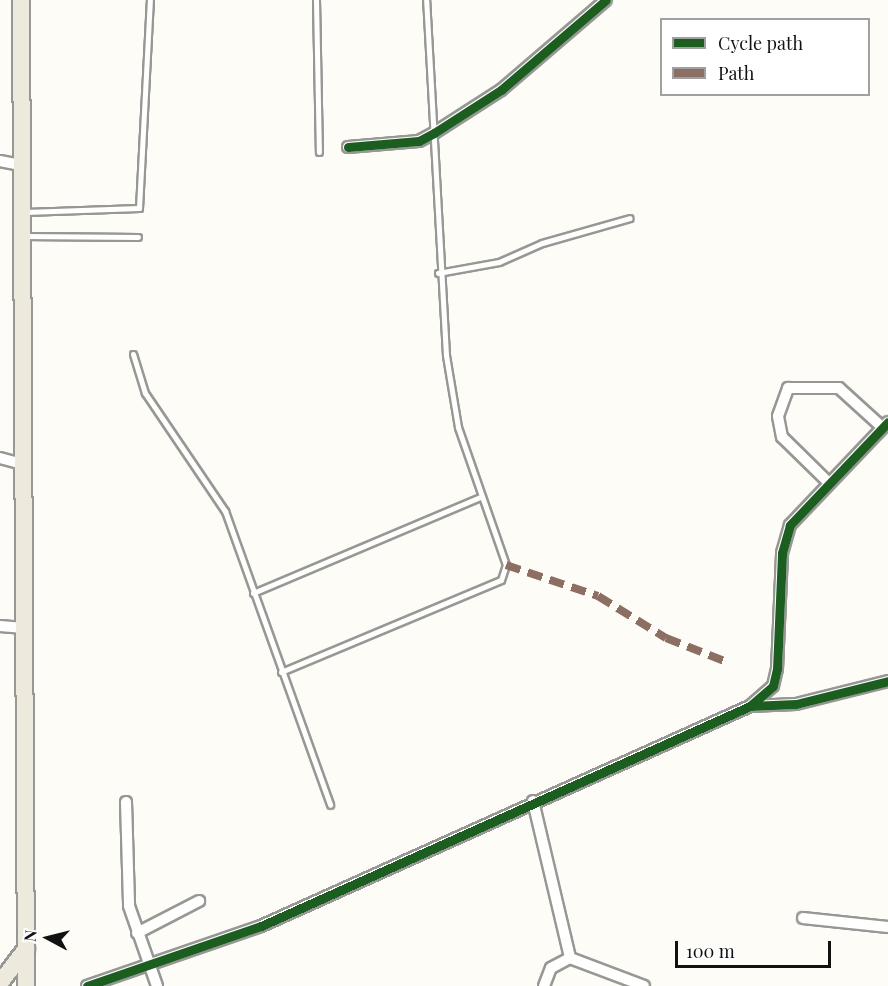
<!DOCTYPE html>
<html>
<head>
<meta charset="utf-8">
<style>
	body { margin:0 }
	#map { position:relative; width:888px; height:986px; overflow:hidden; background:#fdfcf7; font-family:"Playfair Display",serif }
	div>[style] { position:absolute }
	.roads { filter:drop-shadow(2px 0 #979795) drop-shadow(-2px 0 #979795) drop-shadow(0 2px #979795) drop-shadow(0 -2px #979795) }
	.service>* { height:5px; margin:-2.5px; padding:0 2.5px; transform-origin:2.5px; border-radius:2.5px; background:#fffffe }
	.minor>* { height:10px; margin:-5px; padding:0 5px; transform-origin:5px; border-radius:5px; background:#fffffe }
	.primary>* { height:16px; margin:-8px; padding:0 8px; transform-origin:8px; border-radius:8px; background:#ede9dc }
	.quiet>* { height:8px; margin-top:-4px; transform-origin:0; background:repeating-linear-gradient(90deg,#8d6e63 0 15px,transparent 0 23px) }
	.cycleway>* { height:9px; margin:-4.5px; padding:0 4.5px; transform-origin:4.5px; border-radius:4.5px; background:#1b5e20 }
	span { translate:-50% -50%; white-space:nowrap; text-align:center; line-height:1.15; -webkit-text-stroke:6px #fff; paint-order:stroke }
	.legend { position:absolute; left:660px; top:18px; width:210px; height:78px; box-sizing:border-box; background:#fff; border:2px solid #a0a0a0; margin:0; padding:8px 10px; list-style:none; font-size:18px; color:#111 }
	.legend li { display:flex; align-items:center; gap:12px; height:30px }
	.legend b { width:30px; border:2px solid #a0a0a0 }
	.north { position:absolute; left:18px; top:908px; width:60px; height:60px; -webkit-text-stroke:4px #fff; paint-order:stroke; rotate:277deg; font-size:16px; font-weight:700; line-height:24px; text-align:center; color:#111 }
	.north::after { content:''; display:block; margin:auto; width:21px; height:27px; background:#111; clip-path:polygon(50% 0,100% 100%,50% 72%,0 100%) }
	.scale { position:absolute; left:675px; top:941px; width:156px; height:27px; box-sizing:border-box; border:3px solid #111; border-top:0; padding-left:8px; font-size:18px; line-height:21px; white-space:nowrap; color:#111; -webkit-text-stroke:4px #fff; paint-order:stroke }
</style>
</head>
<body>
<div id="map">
	<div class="roads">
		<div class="service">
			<div style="left:316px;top:0;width:152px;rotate:88.9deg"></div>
			<div style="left:25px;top:212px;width:114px;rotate:-2deg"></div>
			<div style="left:139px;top:208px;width:208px;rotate:-87deg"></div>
			<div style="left:23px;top:236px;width:115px;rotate:0.5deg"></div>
			<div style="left:438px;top:273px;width:62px;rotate:-10.2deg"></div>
			<div style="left:499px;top:262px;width:47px;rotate:-23.8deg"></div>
			<div style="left:542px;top:243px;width:91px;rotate:-15.9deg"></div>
			<div style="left:133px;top:354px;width:41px;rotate:72.9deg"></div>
			<div style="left:145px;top:393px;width:143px;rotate:55.9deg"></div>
			<div style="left:225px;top:511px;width:312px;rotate:70.3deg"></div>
			<div style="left:253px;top:593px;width:246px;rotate:-22.9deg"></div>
			<div style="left:281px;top:672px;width:238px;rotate:-22.7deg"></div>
			<div style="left:501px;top:580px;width:16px;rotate:-72deg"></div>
			<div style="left:506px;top:565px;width:146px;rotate:-109.2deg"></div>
			<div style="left:458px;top:427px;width:73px;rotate:-99.5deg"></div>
			<div style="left:446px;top:355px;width:356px;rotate:-93.2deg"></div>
		</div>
		<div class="minor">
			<div style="left:348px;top:147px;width:71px;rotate:-4.8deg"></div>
			<div style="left:419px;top:141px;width:17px;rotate:-28deg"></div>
			<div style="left:434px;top:133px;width:80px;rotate:-32.7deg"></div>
			<div style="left:501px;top:90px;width:138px;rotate:-40.6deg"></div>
			<div style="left:0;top:161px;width:21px;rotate:11deg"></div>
			<div style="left:0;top:458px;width:24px;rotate:15deg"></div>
			<div style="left:827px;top:481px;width:63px;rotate:-135.6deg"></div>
			<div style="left:782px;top:437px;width:21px;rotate:-101deg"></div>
			<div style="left:778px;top:416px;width:30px;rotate:-70deg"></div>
			<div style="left:788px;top:388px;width:51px"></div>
			<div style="left:839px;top:388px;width:58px;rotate:42.2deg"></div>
			<div style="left:0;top:626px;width:24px;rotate:5deg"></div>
			<div style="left:750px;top:706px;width:30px;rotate:-41deg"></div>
			<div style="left:773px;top:686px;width:17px;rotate:-77deg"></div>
			<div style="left:777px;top:669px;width:116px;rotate:-87.5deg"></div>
			<div style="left:782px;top:553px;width:29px;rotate:-74deg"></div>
			<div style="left:790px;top:525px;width:142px;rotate:-46.4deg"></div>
			<div style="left:533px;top:801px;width:161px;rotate:76.7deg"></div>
			<div style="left:126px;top:802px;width:104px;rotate:88.3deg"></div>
			<div style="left:129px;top:906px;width:85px;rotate:70.7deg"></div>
			<div style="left:803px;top:918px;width:85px;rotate:6deg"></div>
			<div style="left:137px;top:933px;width:70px;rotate:-27.3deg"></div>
			<div style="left:87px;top:986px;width:184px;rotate:-19deg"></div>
			<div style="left:261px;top:926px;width:536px;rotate:-24.22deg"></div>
			<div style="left:750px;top:706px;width:46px;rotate:-2.5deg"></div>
			<div style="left:796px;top:704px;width:95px;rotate:-14deg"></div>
			<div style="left:544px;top:986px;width:19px;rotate:-69deg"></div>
			<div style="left:551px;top:968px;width:21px;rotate:-28deg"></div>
			<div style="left:570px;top:958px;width:79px;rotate:20.7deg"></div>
		</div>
		<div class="primary">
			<div style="left:21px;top:0;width:986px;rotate:89.71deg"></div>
			<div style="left:0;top:983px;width:43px;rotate:-52.6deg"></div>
		</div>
	</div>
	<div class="quiet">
		<div style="left:506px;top:565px;width:97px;rotate:18.6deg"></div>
		<div style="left:598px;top:596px;width:80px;rotate:31.7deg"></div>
		<div style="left:666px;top:638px;width:66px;rotate:21.5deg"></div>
	</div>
	<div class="cycleway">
		<div style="left:348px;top:147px;width:71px;rotate:-4.8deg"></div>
		<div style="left:419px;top:141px;width:17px;rotate:-28deg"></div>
		<div style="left:434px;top:133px;width:80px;rotate:-32.7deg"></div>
		<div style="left:501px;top:90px;width:138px;rotate:-40.6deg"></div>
		<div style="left:750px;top:706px;width:30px;rotate:-41deg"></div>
		<div style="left:773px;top:686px;width:17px;rotate:-77deg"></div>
		<div style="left:777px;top:669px;width:116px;rotate:-87.5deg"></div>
		<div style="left:782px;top:553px;width:29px;rotate:-74deg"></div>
		<div style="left:790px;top:525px;width:142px;rotate:-46.4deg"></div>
		<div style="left:87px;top:986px;width:184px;rotate:-19deg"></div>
		<div style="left:261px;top:926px;width:536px;rotate:-24.22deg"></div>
		<div style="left:750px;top:706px;width:46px;rotate:-2.5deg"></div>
		<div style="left:796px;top:704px;width:95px;rotate:-14deg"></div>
	</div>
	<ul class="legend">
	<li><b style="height:8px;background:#1b5e20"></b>Cycle path</li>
	<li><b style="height:8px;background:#8d6e63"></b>Path</li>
	</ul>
	<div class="north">N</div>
	<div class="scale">100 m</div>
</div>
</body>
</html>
